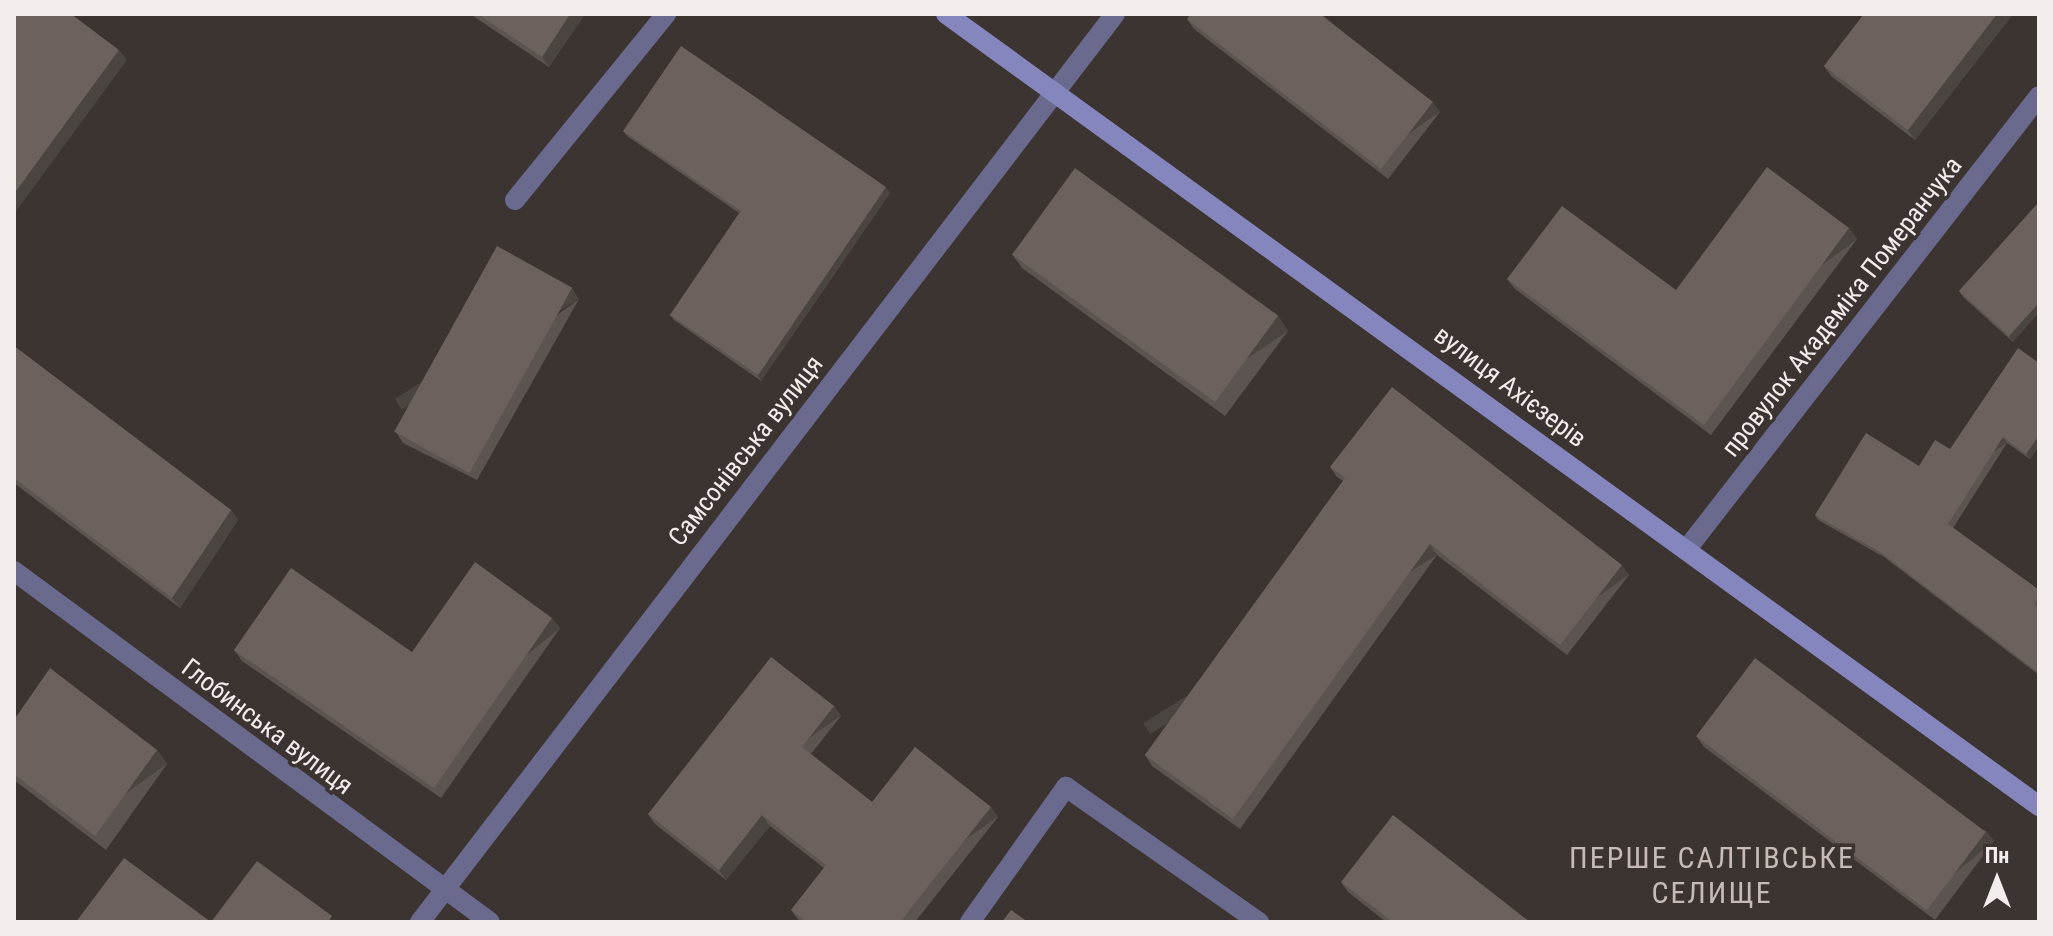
<!DOCTYPE html>
<html>
<head>
<meta charset="utf-8">
<style>
	body { margin:0 }
	#map { position:relative; width:2053px; height:936px; overflow:hidden; background:#3c3430; font-family:"Roboto Condensed",sans-serif }
	div>[style] { position:absolute }
	.service>* { height:20px; margin:-10px; padding:0 10px; transform-origin:10px; border-radius:10px; background:#696a8d }
	.minor>* { height:20px; margin:-10px; padding:0 10px; transform-origin:10px; border-radius:10px; background:#696a8d }
	.secondary>* { height:20px; margin:-10px; padding:0 10px; transform-origin:10px; border-radius:10px; background:#8586bd }
	.wall>* { inset:0; background:#5c5450 }
	.shaded-wall>* { inset:0; background:#4b4541; transform-origin:0 0 }
	.building>* { inset:0; background:#6b625d; transform-origin:0 0 }
	span { translate:-50% -50%; white-space:nowrap; text-align:center; line-height:1.15; -webkit-text-stroke:7px #3c3430; paint-order:stroke }
	.street-label { font-size:26px; color:#f3edeb }
	.quarter-label { font-size:30px; color:#c6bbb7; letter-spacing:2px }
	.frame { position:absolute; inset:0; border:16px solid #f3edeb; pointer-events:none }
	.north { position:absolute; left:1957px; top:840px; width:80px; height:80px; -webkit-text-stroke:6px #3c3430; paint-order:stroke; rotate:0deg; font-size:22px; font-weight:700; line-height:32px; text-align:center; color:#f3edeb }
	.north::after { content:''; display:block; margin:auto; width:28px; height:36px; background:#f3edeb; clip-path:polygon(50% 0,100% 100%,50% 72%,0 100%) }
</style>
</head>
<body>
<div id="map">
	<div class="service">
		<div style="left:515px;top:200px;width:240px;rotate:-50.9deg"></div>
		<div style="left:970px;top:922px;width:166px;rotate:-54.6deg"></div>
		<div style="left:1066px;top:787px;width:236px;rotate:35deg"></div>
	</div>
	<div class="minor">
		<div style="left:1686px;top:550px;width:575px;rotate:-52.13deg"></div>
		<div style="left:14px;top:571px;width:591px;rotate:36.4deg"></div>
		<div style="left:420px;top:922px;width:1143px;rotate:-52.57deg"></div>
	</div>
	<div class="secondary">
		<div style="left:946px;top:14px;width:1350px;rotate:35.93deg"></div>
	</div>
	<div class="wall">
		<div style="clip-path:polygon(470px 14px,585px 14px,549px 67px)"></div>
		<div style="clip-path:polygon(1864px 14px,2013px 14px,1915px 140px,1831px 76px,1824px 66px)"></div>
		<div style="clip-path:polygon(1322px 15px,1440px 112px,1388px 179px,1194px 29px,1187px 19px)"></div>
		<div style="clip-path:polygon(623px 131px,890px 193px,761px 381px,674px 320px,670px 315px,739px 213px,627px 136px)"></div>
		<div style="clip-path:polygon(2039px 202px,2013px 342px,1963px 297px,1959px 291px)"></div>
		<div style="clip-path:polygon(1849px 228px,1857px 239px,1711px 435px,1515px 289px,1507px 279px,1676px 290px)"></div>
		<div style="clip-path:polygon(1012px 254px,1278px 316px,1288px 331px,1225px 416px,1022px 268px)"></div>
		<div style="clip-path:polygon(579px 299px,477px 480px,403px 443px,396px 432px)"></div>
		<div style="clip-path:polygon(14px 346px,231px 510px,238px 520px,180px 608px,14px 483px)"></div>
		<div style="clip-path:polygon(2039px 363px,2039px 446px,2030px 459px,2007px 443px,1953px 528px,2039px 590px,2039px 675px,1884px 557px,1818px 520px,1815px 515px,1919px 466px,1950px 449px)"></div>
		<div style="clip-path:polygon(1330px 467px,1629px 575px,1567px 655px,1437px 555px,1240px 829px,1152px 766px,1145px 755px,1343px 481px,1337px 477px)"></div>
		<div style="clip-path:polygon(560px 628px,441px 798px,242px 661px,234px 650px,412px 652px)"></div>
		<div style="clip-path:polygon(834px 706px,841px 716px,811px 754px,872px 802px,998px 817px,915px 922px,800px 922px,791px 910px,824px 868px,770px 826px,726px 880px,655px 824px,648px 814px)"></div>
		<div style="clip-path:polygon(14px 720px,157px 750px,167px 764px,106px 850px,14px 780px)"></div>
		<div style="clip-path:polygon(1697px 737px,1986px 831px,1994px 841px,1935px 920px,1704px 747px)"></div>
		<div style="clip-path:polygon(1341px 882px,1530px 922px,1386px 922px,1348px 892px)"></div>
	</div>
	<div class="shaded-wall">
		<div style="clip-path:polygon(570px 14px,585px 14px,549px 67px,542px 57px)"></div>
		<div style="clip-path:polygon(1997px 14px,2013px 14px,1915px 140px,1908px 130px)"></div>
		<div style="clip-path:polygon(119px 50px,127px 60px,14px 214px,14px 194px)"></div>
		<div style="left:1433px;top:102px;width:12px;height:85px;rotate:55deg"></div>
		<div style="clip-path:polygon(886px 187px,890px 193px,761px 381px,758px 375px)"></div>
		<div style="left:1849px;top:228px;width:14px;height:245px;rotate:54deg"></div>
		<div style="left:572px;top:288px;width:13px;height:209px;rotate:58deg"></div>
		<div style="clip-path:polygon(2039px 303px,2039px 313px,2013px 342px,2009px 336px)"></div>
		<div style="left:1278px;top:316px;width:18px;height:107px;rotate:56deg"></div>
		<div style="clip-path:polygon(2039px 435px,2039px 446px,2030px 459px,2026px 454px)"></div>
		<div style="left:2003px;top:437px;width:7px;height:103px;rotate:56deg"></div>
		<div style="clip-path:polygon(231px 510px,238px 520px,180px 608px,172px 598px)"></div>
		<div style="left:1430px;top:544px;width:13px;height:338px;rotate:58deg"></div>
		<div style="left:1622px;top:565px;width:12px;height:101px;rotate:55deg"></div>
		<div style="left:552px;top:618px;width:13px;height:207px;rotate:51deg"></div>
		<div style="left:834px;top:706px;width:12px;height:52px;rotate:55deg"></div>
		<div style="left:157px;top:750px;width:17px;height:106px;rotate:54deg"></div>
		<div style="left:991px;top:807px;width:12px;height:147px;rotate:55deg"></div>
		<div style="clip-path:polygon(762px 815px,770px 826px,726px 880px,719px 870px)"></div>
		<div style="left:1986px;top:831px;width:13px;height:97px;rotate:51deg"></div>
	</div>
	<div class="building">
		<div style="clip-path:polygon(18px 14px,71px 14px,119px 50px,14px 194px,14px 19px)"></div>
		<div style="clip-path:polygon(478px 14px,570px 14px,542px 57px)"></div>
		<div style="clip-path:polygon(1191px 14px,1320px 14px,1433px 102px,1381px 169px,1187px 19px)"></div>
		<div style="clip-path:polygon(1864px 14px,1997px 14px,1908px 130px,1824px 66px)"></div>
		<div style="clip-path:polygon(681px 46px,886px 187px,758px 375px,670px 315px,741px 211px,623px 131px)"></div>
		<div style="clip-path:polygon(1767px 167px,1849px 228px,1704px 425px,1507px 279px,1562px 206px,1676px 290px)"></div>
		<div style="left:1075px;top:168px;width:251px;height:107px;rotate:36deg"></div>
		<div style="clip-path:polygon(2039px 202px,2039px 303px,2009px 336px,1959px 291px)"></div>
		<div style="left:497px;top:246px;width:86px;height:212px;rotate:29deg"></div>
		<div style="clip-path:polygon(14px 346px,231px 510px,172px 598px,14px 478px)"></div>
		<div style="clip-path:polygon(2018px 348px,2039px 363px,2039px 435px,2026px 454px,2003px 437px,1948px 524px,2039px 590px,2039px 598px,2034px 604px,2039px 608px,2039px 673px,1880px 552px,1815px 515px,1866px 433px,1919px 466px,1935px 440px,1950px 449px)"></div>
		<div style="clip-path:polygon(1392px 387px,1622px 565px,1560px 645px,1430px 544px,1233px 819px,1145px 755px,1345px 478px,1330px 467px)"></div>
		<div style="clip-path:polygon(475px 562px,552px 618px,434px 788px,234px 650px,291px 568px,412px 652px)"></div>
		<div style="clip-path:polygon(771px 657px,834px 706px,802px 747px,872px 802px,915px 747px,991px 807px,900px 922px,806px 922px,791px 910px,826px 865px,762px 815px,719px 870px,648px 814px)"></div>
		<div style="left:1755px;top:658px;width:289px;height:98px;rotate:37deg"></div>
		<div style="clip-path:polygon(50px 668px,157px 750px,95px 836px,14px 774px,14px 720px)"></div>
		<div style="clip-path:polygon(1393px 815px,1530px 922px,1393px 922px,1341px 882px)"></div>
		<div style="clip-path:polygon(124px 858px,211px 922px,76px 922px)"></div>
		<div style="clip-path:polygon(257px 861px,332px 916px,328px 922px,211px 922px)"></div>
		<div style="clip-path:polygon(1011px 910px,1028px 922px,1002px 922px)"></div>
	</div>
	<div class="street-label">
		<span style="left:1842px;top:307px;rotate:-52deg">провулок Академіка Померанчука</span>
		<span style="left:1510px;top:387px;rotate:37deg">вулиця Ахієзерів</span>
		<span style="left:746px;top:451px;rotate:-52deg">Самсонівська вулиця</span>
		<span style="left:267px;top:727px;rotate:37deg">Глобинська вулиця</span>
	</div>
	<div class="quarter-label">
		<span style="left:1712px;top:875px">ПЕРШЕ САЛТІВСЬКЕ<br>СЕЛИЩЕ</span>
	</div>
	<div class="frame"></div>
	<div class="north">Пн</div>
</div>
</body>
</html>
